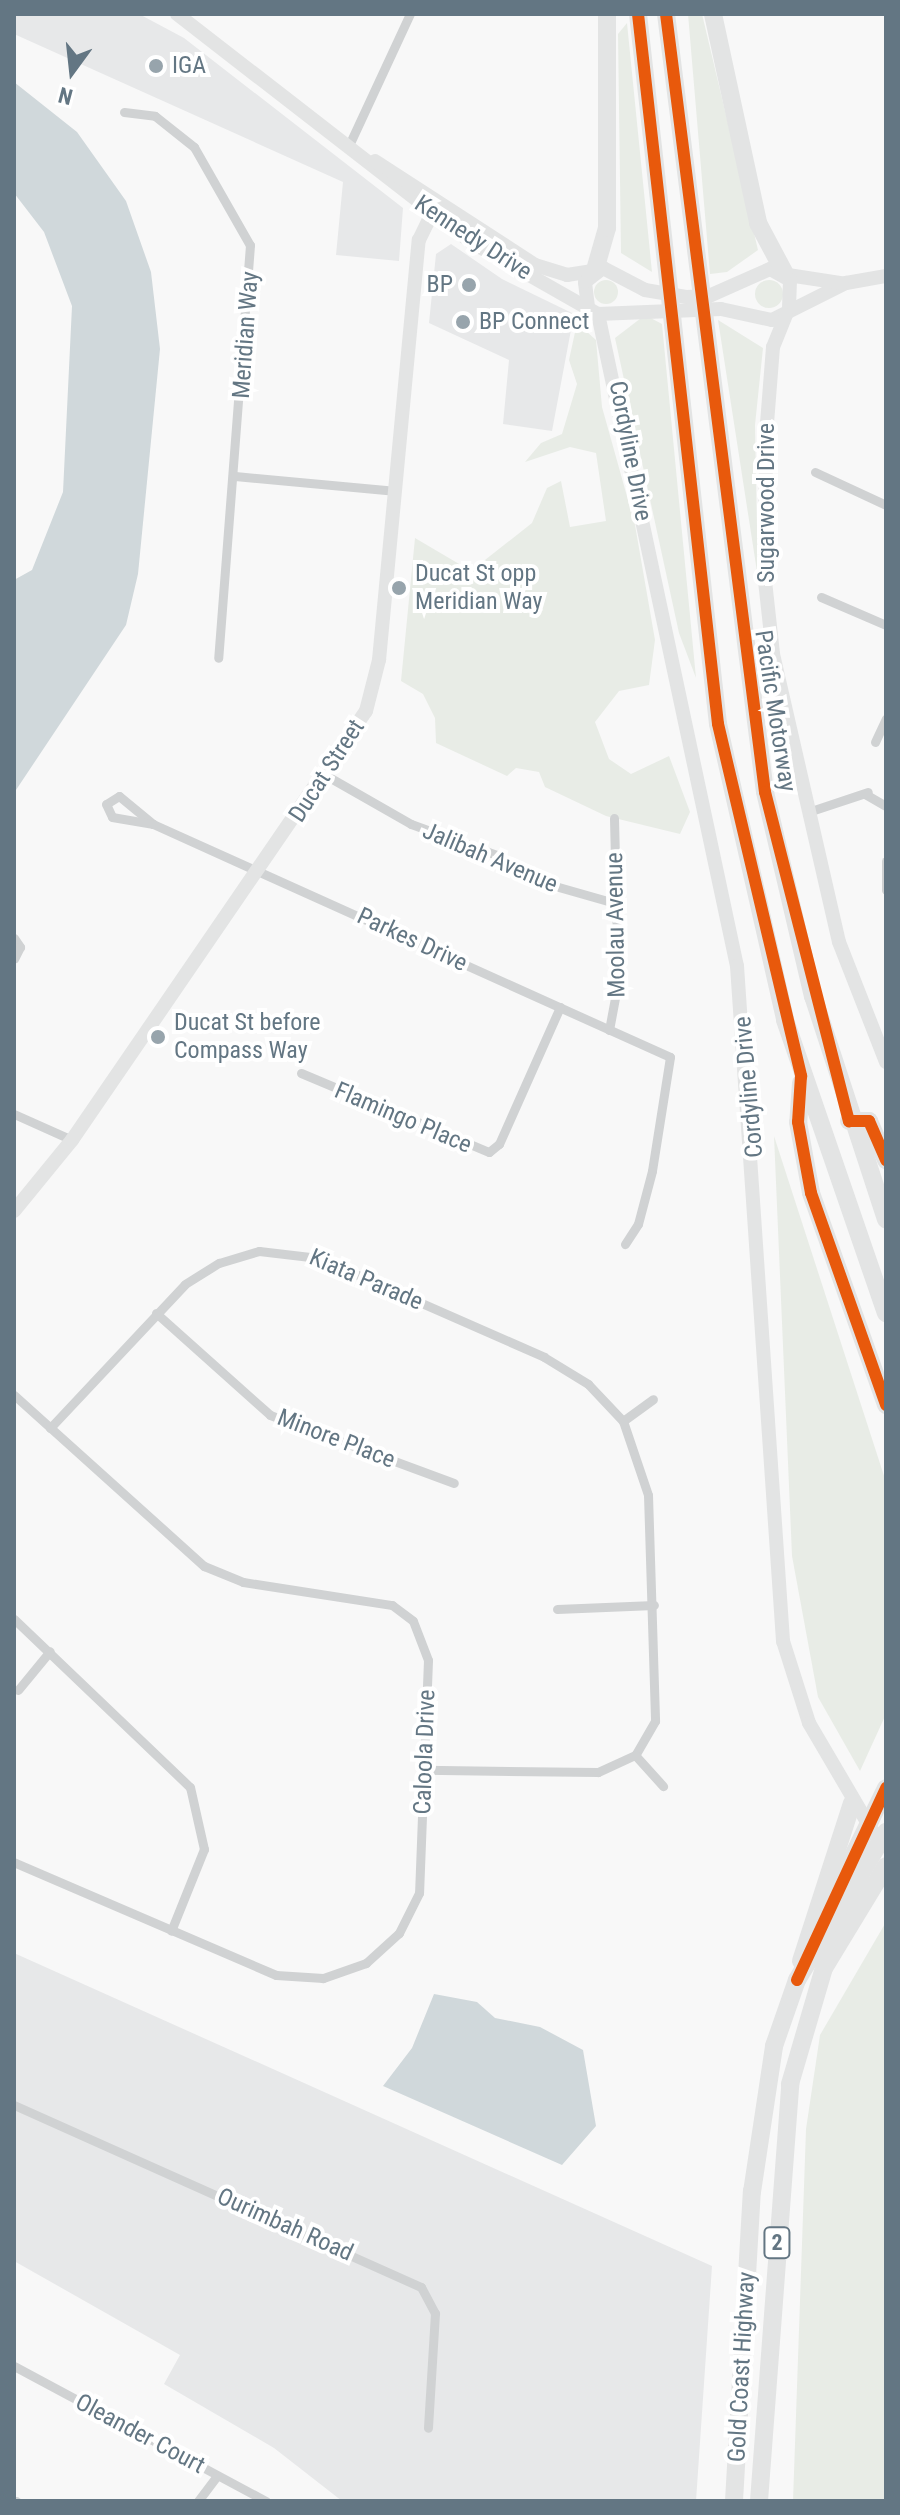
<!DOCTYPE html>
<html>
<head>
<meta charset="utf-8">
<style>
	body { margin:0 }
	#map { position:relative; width:900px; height:2515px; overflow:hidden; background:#f8f8f8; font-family:"Roboto Condensed",sans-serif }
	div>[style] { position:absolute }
	.built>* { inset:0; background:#e7e8e9 }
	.green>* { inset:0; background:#e8ece6 }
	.round { border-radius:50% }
	.water>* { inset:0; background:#d0d8db }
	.street>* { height:9px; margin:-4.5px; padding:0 4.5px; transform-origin:4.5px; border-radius:4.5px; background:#d0d2d3 }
	.secondary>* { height:14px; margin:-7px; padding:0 7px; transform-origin:7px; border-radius:7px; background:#e3e4e4 }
	.highway>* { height:18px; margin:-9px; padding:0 9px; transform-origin:9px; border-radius:9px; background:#e3e4e4 }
	.cycleway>* { height:12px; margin:-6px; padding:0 6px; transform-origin:6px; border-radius:6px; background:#e8590c }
	.dots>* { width:22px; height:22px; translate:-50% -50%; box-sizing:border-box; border:4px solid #fff; border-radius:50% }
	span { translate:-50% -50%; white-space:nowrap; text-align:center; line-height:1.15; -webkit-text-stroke:8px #fff; paint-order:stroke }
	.shield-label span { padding:2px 6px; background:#fff; border:2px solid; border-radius:6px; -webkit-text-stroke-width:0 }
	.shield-label { font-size:22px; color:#637683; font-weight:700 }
	.poi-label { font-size:24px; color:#637683 }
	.left { translate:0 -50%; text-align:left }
	.right { translate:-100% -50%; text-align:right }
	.street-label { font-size:24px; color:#637683 }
	.frame { position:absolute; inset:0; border:16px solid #637683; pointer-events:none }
	.north { position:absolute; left:32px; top:32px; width:80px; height:80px; -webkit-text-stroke:6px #fff; paint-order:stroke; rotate:195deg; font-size:22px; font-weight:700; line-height:32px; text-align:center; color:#637683 }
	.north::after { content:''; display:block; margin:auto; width:28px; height:36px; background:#637683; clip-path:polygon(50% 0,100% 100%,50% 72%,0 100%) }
</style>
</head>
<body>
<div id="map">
	<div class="built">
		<div style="clip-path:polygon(14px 14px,139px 14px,184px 38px,403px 208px,399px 261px,336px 255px,343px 182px,14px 34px)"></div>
		<div style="clip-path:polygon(451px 244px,502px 279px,574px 314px,552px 431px,503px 424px,509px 360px,429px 323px,436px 254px)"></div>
		<div style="clip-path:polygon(14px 1953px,712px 2266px,696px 2501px,342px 2501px,274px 2448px,164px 2384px,180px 2355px,14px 2261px)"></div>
	</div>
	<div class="green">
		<div style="clip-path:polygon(688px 14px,702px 14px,758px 250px,727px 272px,710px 274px)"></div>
		<div style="clip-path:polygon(627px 23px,652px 272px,621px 253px,618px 34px)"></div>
		<div class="round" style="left:594px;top:280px;width:24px;height:24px"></div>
		<div class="round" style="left:755px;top:280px;width:28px;height:28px"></div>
		<div style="clip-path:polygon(645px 315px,662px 324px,696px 678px,679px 633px,615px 338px)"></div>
		<div style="clip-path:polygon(718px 320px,763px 348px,755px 425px,758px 578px)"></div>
		<div style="clip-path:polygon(577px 323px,596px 340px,602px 407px,635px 525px,655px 640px,649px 685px,619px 691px,595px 722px,609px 759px,631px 774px,669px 756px,690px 812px,680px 834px,606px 816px,545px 787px,539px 772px,516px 768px,507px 776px,436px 743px,435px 718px,423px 694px,401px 681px,415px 538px,471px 571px,532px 523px,547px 488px,561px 481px,570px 527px,606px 521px,596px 453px,570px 447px,525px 462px,541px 443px,562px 434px,577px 384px,569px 360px)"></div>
		<div style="clip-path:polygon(774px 1136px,886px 1482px,886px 1714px,860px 1771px,818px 1697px,792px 1556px)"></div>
		<div style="clip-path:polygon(886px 1922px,886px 2501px,793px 2501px,806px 2129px,820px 2035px)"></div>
	</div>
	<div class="water">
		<div style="clip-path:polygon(14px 82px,77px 132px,126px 201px,151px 272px,160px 349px,138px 574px,126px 625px,14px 793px,14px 580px,32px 570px,63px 492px,72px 306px,44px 232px,14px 193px)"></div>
		<div style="clip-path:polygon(434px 1994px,477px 2002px,495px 2018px,540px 2027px,583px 2050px,596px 2126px,562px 2165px,383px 2086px,412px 2048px)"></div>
	</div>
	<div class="street">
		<div style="left:124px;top:112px;width:31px;rotate:7deg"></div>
		<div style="left:155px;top:116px;width:50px;rotate:38.5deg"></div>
		<div style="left:194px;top:147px;width:113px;rotate:60.3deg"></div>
		<div style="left:250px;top:245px;width:414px;rotate:94.4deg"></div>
		<div style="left:350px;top:143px;width:142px;rotate:-65.1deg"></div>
		<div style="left:815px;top:472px;width:78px;rotate:24.9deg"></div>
		<div style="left:235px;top:476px;width:162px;rotate:5.3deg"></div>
		<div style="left:821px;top:597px;width:71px;rotate:23.3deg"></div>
		<div style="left:875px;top:742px;width:26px;rotate:-65deg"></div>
		<div style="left:327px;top:776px;width:97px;rotate:29.7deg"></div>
		<div style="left:411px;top:824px;width:97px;rotate:19.9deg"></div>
		<div style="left:502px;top:857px;width:53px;rotate:30.4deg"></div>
		<div style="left:548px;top:884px;width:73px;rotate:15.9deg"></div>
		<div style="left:865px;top:794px;width:24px;rotate:30deg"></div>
		<div style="left:808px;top:812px;width:63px;rotate:-18.4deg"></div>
		<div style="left:153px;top:824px;width:44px;rotate:-140.5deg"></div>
		<div style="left:119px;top:796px;width:15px;rotate:148deg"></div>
		<div style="left:106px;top:804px;width:14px;rotate:65deg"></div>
		<div style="left:112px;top:817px;width:42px;rotate:9.7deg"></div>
		<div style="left:153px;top:824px;width:567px;rotate:24.26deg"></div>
		<div style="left:670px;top:1057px;width:115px;rotate:99deg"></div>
		<div style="left:652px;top:1171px;width:55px;rotate:104.8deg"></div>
		<div style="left:638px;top:1224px;width:24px;rotate:123deg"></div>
		<div style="left:886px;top:861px;width:29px;rotate:90deg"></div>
		<div style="left:14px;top:938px;width:11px;rotate:56deg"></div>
		<div style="left:20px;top:947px;width:13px;rotate:117deg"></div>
		<div style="left:609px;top:1030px;width:49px;rotate:-79.4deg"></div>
		<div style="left:618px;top:982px;width:164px;rotate:-91.4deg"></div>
		<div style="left:301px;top:1073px;width:204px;rotate:22.8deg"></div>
		<div style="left:489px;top:1152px;width:13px;rotate:-39deg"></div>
		<div style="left:499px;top:1144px;width:150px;rotate:-66deg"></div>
		<div style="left:14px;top:1114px;width:64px;rotate:24.1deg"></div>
		<div style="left:156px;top:1313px;width:153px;rotate:41.8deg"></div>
		<div style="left:270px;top:1415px;width:196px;rotate:20.3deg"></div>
		<div style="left:14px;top:1395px;width:256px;rotate:42deg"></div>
		<div style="left:204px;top:1566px;width:42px;rotate:22.3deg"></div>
		<div style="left:243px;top:1582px;width:151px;rotate:8.8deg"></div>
		<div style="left:392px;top:1605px;width:26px;rotate:37deg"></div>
		<div style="left:413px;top:1621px;width:42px;rotate:69deg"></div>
		<div style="left:428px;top:1660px;width:233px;rotate:92.2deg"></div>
		<div style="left:419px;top:1893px;width:45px;rotate:116.6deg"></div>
		<div style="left:399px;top:1933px;width:45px;rotate:137.7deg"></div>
		<div style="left:366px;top:1963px;width:46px;rotate:160.8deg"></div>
		<div style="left:323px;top:1978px;width:47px;rotate:-176.3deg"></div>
		<div style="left:276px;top:1975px;width:285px;rotate:-156.7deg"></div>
		<div style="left:623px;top:1421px;width:37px;rotate:-36deg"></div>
		<div style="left:50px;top:1428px;width:197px;rotate:-46.8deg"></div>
		<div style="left:185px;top:1284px;width:40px;rotate:-32deg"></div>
		<div style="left:219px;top:1263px;width:42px;rotate:-16.7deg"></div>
		<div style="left:259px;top:1251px;width:60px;rotate:6.7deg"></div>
		<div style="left:319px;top:1258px;width:246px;rotate:23.7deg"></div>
		<div style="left:544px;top:1357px;width:52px;rotate:31.5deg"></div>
		<div style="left:588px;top:1384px;width:51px;rotate:46.6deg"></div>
		<div style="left:623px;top:1421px;width:78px;rotate:71.3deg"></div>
		<div style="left:648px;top:1495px;width:226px;rotate:88.2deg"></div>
		<div style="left:655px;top:1721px;width:39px;rotate:120deg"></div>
		<div style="left:635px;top:1755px;width:41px;rotate:155.3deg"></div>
		<div style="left:598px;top:1772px;width:174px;rotate:-179.3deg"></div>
		<div style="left:557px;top:1609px;width:97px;rotate:-2.4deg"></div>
		<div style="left:14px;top:1619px;width:243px;rotate:43.7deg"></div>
		<div style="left:190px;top:1787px;width:64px;rotate:77.3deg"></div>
		<div style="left:204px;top:1849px;width:88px;rotate:111.9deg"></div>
		<div style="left:18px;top:1690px;width:50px;rotate:-50.6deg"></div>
		<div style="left:635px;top:1755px;width:42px;rotate:47.9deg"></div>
		<div style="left:14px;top:2105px;width:446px;rotate:24.1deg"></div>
		<div style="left:421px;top:2287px;width:30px;rotate:62deg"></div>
		<div style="left:435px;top:2313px;width:115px;rotate:93.5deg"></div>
		<div style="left:14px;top:2366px;width:286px;rotate:28.2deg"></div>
		<div style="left:14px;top:2501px;width:2px"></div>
		<div style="left:198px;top:2501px;width:31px;rotate:-53deg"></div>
	</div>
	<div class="secondary">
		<div style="left:177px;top:14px;width:372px;rotate:37.8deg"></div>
		<div style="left:471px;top:242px;width:146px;rotate:29.6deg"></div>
		<div style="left:598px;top:314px;width:123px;rotate:-2.3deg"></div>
		<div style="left:721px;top:309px;width:52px;rotate:12.2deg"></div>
		<div style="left:772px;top:320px;width:83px;rotate:-26.6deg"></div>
		<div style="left:846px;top:283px;width:41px;rotate:-9.9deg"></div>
		<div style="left:375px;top:161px;width:191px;rotate:33deg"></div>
		<div style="left:535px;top:265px;width:34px;rotate:17deg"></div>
		<div style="left:567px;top:275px;width:26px;rotate:-9deg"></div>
		<div style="left:788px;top:275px;width:54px;rotate:8.6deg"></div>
		<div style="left:588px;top:307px;width:25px;rotate:-97deg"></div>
		<div style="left:585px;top:282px;width:23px;rotate:-38deg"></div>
		<div style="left:603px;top:268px;width:47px;rotate:27.6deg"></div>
		<div style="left:645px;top:290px;width:43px;rotate:9.5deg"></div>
		<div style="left:687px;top:297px;width:22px;rotate:-3deg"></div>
		<div style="left:709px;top:296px;width:67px;rotate:-23.9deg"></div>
		<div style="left:770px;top:269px;width:23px;rotate:29deg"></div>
		<div style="left:790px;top:280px;width:31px;rotate:92deg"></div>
		<div style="left:598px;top:314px;width:667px;rotate:77.97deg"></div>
		<div style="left:737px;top:966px;width:677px;rotate:86.1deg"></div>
		<div style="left:783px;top:1641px;width:86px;rotate:72.4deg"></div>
		<div style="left:809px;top:1723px;width:126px;rotate:59.6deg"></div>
		<div style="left:786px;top:315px;width:35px;rotate:112deg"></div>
		<div style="left:773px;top:347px;width:88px;rotate:94.5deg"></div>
		<div style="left:766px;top:435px;width:146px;rotate:90.4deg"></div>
		<div style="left:765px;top:581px;width:73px;rotate:83.7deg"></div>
		<div style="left:773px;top:654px;width:295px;rotate:77.1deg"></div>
		<div style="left:839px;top:942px;width:129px;rotate:68.6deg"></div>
		<div style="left:14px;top:1211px;width:92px;rotate:-50.8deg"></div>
		<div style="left:72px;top:1140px;width:520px;rotate:-55.58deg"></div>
		<div style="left:366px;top:711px;width:53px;rotate:-75.7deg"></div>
		<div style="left:379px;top:660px;width:422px;rotate:-84.6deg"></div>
		<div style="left:419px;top:240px;width:41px;rotate:-64.1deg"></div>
	</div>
	<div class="highway">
		<div style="left:638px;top:14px;width:714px;rotate:83.57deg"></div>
		<div style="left:718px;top:724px;width:303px;rotate:77.2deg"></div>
		<div style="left:785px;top:1020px;width:310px;rotate:71deg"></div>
		<div style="left:666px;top:14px;width:784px;rotate:82.75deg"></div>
		<div style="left:765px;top:792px;width:210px;rotate:76.8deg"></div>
		<div style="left:813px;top:996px;width:235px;rotate:71.9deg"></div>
		<div style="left:713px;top:14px;width:214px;rotate:77.8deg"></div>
		<div style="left:758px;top:223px;width:55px;rotate:62deg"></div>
		<div style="left:595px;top:270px;width:44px;rotate:-74.1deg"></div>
		<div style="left:607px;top:228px;width:214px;rotate:-90deg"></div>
		<div style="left:801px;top:1083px;width:39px;rotate:94deg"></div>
		<div style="left:798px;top:1122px;width:72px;rotate:79.6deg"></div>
		<div style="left:811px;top:1193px;width:225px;rotate:70.5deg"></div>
		<div style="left:849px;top:1121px;width:20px"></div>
		<div style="left:869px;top:1121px;width:43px;rotate:66.4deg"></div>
		<div style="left:837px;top:1889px;width:112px;rotate:-64.1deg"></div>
		<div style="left:801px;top:1961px;width:166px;rotate:-72.1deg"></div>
		<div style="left:734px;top:2501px;width:310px;rotate:-86.7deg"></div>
		<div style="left:752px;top:2192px;width:148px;rotate:-81.4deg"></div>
		<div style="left:774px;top:2046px;width:70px;rotate:-70.8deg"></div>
		<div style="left:797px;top:1980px;width:173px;rotate:-59deg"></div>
		<div style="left:759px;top:2501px;width:418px;rotate:-85.7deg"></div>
		<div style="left:790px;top:2084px;width:121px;rotate:-73.7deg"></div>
		<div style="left:824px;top:1968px;width:119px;rotate:-58.7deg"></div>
	</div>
	<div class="cycleway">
		<div style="left:638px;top:14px;width:714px;rotate:83.57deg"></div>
		<div style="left:718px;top:724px;width:362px;rotate:76.7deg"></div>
		<div style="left:801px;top:1076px;width:46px;rotate:93.7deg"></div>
		<div style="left:798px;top:1122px;width:72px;rotate:79.6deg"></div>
		<div style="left:811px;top:1193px;width:225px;rotate:70.5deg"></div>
		<div style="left:666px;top:14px;width:784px;rotate:82.75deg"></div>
		<div style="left:765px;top:792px;width:340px;rotate:75.7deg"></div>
		<div style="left:849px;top:1121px;width:20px"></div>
		<div style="left:869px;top:1121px;width:43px;rotate:66.4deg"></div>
		<div style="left:797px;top:1980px;width:212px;rotate:-65.1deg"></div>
	</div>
	<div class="dots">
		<div style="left:156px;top:66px;background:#97a4ac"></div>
		<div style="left:469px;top:285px;background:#97a4ac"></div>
		<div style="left:463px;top:322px;background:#97a4ac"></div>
		<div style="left:399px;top:588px;background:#97a4ac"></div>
		<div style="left:158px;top:1037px;background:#97a4ac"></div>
	</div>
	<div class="shield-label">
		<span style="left:777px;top:2243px">2</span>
	</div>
	<div class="poi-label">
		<span class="left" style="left:172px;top:66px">IGA</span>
		<span class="right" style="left:453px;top:285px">BP</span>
		<span class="left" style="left:479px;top:322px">BP Connect</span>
		<span class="left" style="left:415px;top:588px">Ducat St opp<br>Meridian Way</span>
		<span class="left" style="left:174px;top:1037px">Ducat St before<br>Compass Way</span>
	</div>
	<div class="street-label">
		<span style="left:473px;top:238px;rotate:33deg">Kennedy Drive</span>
		<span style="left:246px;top:335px;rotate:-86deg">Meridian Way</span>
		<span style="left:630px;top:451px;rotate:79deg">Cordyline Drive</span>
		<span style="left:767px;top:503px;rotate:-90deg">Sugarwood Drive</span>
		<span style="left:775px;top:711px;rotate:81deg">Pacific Motorway</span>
		<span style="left:327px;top:771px;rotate:-57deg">Ducat Street</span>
		<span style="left:490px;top:858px;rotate:23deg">Jalibah Avenue</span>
		<span style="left:616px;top:925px;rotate:-91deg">Moolau Avenue</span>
		<span style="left:412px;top:940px;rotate:25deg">Parkes Drive</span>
		<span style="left:749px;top:1087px;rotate:-95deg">Cordyline Drive</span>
		<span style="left:403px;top:1118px;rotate:23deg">Flamingo Place</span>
		<span style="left:366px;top:1280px;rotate:23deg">Kiata Parade</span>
		<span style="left:336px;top:1439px;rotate:21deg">Minore Place</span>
		<span style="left:425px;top:1752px;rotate:-88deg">Caloola Drive</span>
		<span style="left:285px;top:2225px;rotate:24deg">Ourimbah Road</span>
		<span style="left:742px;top:2367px;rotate:-87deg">Gold Coast Highway</span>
		<span style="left:140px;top:2434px;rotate:28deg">Oleander Court</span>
	</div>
	<div class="frame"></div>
	<div class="north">N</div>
</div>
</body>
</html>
